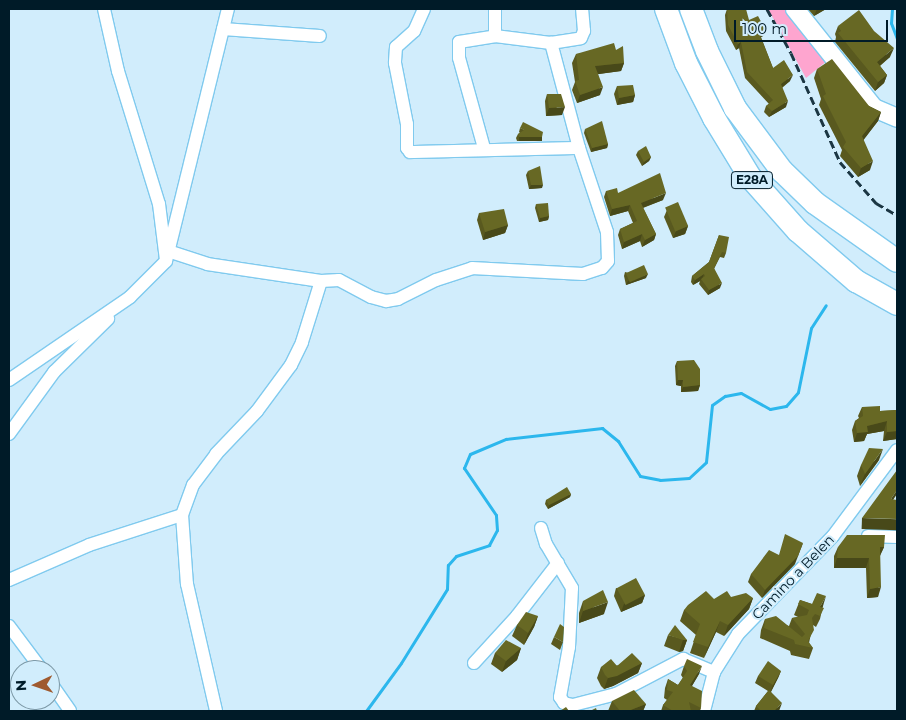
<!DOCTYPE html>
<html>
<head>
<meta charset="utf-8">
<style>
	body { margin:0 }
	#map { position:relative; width:906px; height:720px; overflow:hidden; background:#d1edfc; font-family:Montserrat,sans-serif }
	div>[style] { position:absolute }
	.green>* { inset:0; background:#fea5cf }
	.stream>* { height:3px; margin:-1.5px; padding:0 1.5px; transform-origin:1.5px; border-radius:1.5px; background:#2cb7ed }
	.roads { filter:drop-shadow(1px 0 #80caee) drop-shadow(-1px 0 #80caee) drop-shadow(0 1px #80caee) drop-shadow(0 -1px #80caee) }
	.street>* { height:12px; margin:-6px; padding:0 6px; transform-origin:6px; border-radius:6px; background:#fff }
	.secondary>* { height:18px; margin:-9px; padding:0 9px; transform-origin:9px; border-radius:9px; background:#fff }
	.highway>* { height:22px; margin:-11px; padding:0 11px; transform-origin:11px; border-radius:11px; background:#fff }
	.rail>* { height:3px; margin-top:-1.5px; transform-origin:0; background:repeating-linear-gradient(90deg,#1b3643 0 8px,transparent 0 12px) }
	.wall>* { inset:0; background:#59591f }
	.shaded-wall>* { inset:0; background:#484919; transform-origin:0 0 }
	.building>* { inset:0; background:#676824; transform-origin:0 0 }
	span { translate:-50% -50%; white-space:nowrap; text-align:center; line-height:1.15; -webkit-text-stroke:4px #d1edfc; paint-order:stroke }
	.shield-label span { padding:1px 4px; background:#d1edfc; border:1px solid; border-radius:4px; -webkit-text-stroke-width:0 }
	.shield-label { font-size:12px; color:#001b28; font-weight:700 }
	.street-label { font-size:14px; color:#001b28 }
	.frame { position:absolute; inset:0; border:10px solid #001b28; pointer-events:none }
	.north { position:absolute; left:10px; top:660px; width:50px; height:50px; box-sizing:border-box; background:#d1edfc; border:1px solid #7d99a7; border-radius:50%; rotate:267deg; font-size:14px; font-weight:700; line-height:20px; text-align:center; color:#001b28 }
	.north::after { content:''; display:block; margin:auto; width:18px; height:22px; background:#9f5a2f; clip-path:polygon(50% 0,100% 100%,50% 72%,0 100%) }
	.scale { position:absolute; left:734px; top:20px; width:154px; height:22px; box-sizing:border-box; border:2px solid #001b28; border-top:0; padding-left:6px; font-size:15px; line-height:18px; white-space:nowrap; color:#001b28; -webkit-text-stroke:4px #d1edfc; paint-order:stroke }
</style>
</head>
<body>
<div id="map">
	<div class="green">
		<div style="clip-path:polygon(768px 9px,787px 9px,828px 60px,806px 78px)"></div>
	</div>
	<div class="stream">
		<div style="left:892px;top:9px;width:14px;rotate:94deg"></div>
		<div style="left:891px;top:23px;width:17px;rotate:69deg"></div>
		<div style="left:366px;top:711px;width:59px;rotate:-53.9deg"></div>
		<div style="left:401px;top:663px;width:87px;rotate:-58.1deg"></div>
		<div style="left:447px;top:589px;width:24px;rotate:-88deg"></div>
		<div style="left:448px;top:565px;width:12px;rotate:-48deg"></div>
		<div style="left:456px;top:556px;width:35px;rotate:-18deg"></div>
		<div style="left:489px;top:545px;width:17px;rotate:-62deg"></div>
		<div style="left:497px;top:530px;width:15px;rotate:-94deg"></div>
		<div style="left:496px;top:515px;width:57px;rotate:-124.2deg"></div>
		<div style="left:464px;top:468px;width:15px;rotate:-67deg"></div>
		<div style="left:470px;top:454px;width:39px;rotate:-23deg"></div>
		<div style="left:506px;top:439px;width:97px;rotate:-6.5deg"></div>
		<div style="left:602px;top:428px;width:21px;rotate:39deg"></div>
		<div style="left:618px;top:441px;width:41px;rotate:57.8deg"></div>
		<div style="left:640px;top:476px;width:20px;rotate:11deg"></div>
		<div style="left:660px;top:480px;width:29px;rotate:-4deg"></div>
		<div style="left:689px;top:478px;width:23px;rotate:-43deg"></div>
		<div style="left:706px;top:462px;width:57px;rotate:-84deg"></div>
		<div style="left:712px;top:405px;width:16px;rotate:-35deg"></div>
		<div style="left:725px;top:396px;width:16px;rotate:-11deg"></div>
		<div style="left:741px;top:393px;width:33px;rotate:29deg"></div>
		<div style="left:770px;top:409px;width:16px;rotate:-11deg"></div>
		<div style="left:786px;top:406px;width:18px;rotate:-49deg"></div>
		<div style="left:798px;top:392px;width:65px;rotate:-78.5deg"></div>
		<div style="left:811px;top:328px;width:27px;rotate:-57deg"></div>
	</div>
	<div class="roads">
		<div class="street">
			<div style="left:104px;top:9px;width:64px;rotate:77.3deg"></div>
			<div style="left:118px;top:71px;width:139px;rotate:72.9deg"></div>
			<div style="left:159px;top:204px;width:56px;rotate:82.9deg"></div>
			<div style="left:424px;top:9px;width:24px;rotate:114deg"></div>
			<div style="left:414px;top:31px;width:24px;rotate:138deg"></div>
			<div style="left:396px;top:47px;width:16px;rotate:94deg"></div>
			<div style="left:395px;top:63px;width:62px;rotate:78.9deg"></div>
			<div style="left:407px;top:124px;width:24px;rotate:90deg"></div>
			<div style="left:407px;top:148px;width:5px;rotate:53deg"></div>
			<div style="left:410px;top:152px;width:169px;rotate:-1.4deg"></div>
			<div style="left:495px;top:9px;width:27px;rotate:90deg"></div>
			<div style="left:223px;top:29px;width:97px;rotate:4.1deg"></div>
			<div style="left:484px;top:148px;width:93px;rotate:-105.5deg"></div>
			<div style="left:459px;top:58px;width:16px;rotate:-90deg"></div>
			<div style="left:459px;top:42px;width:36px;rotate:-9deg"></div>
			<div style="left:495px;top:36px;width:56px;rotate:7.1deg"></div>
			<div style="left:551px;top:43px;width:30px;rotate:-9deg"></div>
			<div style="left:581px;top:38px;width:8px;rotate:-67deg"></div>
			<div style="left:584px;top:31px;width:22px;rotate:-95deg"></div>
			<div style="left:171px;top:252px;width:38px;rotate:18deg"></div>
			<div style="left:207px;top:264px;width:115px;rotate:8.5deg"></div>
			<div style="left:9px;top:380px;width:147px;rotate:-34.4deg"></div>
			<div style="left:130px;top:297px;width:51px;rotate:-45deg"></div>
			<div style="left:166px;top:261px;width:260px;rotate:-76.2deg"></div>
			<div style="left:9px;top:434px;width:77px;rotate:-54deg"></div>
			<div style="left:54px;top:372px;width:76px;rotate:-44.5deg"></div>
			<div style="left:182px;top:515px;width:69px;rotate:85.9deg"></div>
			<div style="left:187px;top:584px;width:130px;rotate:77.1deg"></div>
			<div style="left:541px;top:528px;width:17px;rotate:73deg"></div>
			<div style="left:546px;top:544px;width:51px;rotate:59.4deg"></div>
			<div style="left:572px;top:588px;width:59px;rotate:92.9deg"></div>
			<div style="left:569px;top:647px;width:51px;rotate:100.2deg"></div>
			<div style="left:560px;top:697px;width:7px;rotate:56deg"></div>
			<div style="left:564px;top:703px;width:9px;rotate:13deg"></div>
			<div style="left:573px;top:705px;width:44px;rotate:-14.3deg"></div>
			<div style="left:616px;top:694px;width:76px;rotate:-27.6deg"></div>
			<div style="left:683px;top:659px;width:34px;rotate:23deg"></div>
			<div style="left:868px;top:536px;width:29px;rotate:2deg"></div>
			<div style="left:9px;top:580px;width:87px;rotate:-23.6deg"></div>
			<div style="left:89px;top:545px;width:98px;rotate:-17.9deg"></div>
			<div style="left:182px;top:515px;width:32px;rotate:-70deg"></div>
			<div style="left:193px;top:485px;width:39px;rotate:-53deg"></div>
			<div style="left:216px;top:454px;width:59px;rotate:-46.4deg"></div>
			<div style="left:257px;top:411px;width:57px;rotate:-53.5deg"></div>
			<div style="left:291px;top:365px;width:25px;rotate:-64deg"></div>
			<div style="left:302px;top:342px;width:64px;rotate:-72.7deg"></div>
			<div style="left:321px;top:281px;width:18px;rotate:-3deg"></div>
			<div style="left:339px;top:280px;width:36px;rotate:28deg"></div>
			<div style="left:371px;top:297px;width:16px;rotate:15deg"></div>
			<div style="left:386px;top:301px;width:12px;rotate:-9deg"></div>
			<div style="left:398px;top:299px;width:42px;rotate:-26.6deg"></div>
			<div style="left:436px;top:280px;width:38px;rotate:-18deg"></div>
			<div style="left:472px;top:268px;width:111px;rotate:3.1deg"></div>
			<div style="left:583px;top:274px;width:20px;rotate:-18deg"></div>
			<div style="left:602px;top:268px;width:9px;rotate:-49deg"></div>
			<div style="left:608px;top:261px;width:29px;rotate:-92deg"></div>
			<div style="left:607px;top:232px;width:89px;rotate:-108.4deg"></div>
			<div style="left:579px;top:148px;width:109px;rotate:-104.9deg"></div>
			<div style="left:9px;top:626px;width:55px;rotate:53.1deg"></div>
			<div style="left:474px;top:663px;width:64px;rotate:-47.5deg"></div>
			<div style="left:517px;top:616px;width:67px;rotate:-52.3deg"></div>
			<div style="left:50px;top:682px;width:35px;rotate:55deg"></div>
			<div style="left:704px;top:711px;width:40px;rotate:-75.6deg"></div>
			<div style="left:714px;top:672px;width:45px;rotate:-57.7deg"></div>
			<div style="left:738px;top:634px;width:136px;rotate:-45.9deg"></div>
			<div style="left:833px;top:536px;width:107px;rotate:-53.3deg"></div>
		</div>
		<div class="secondary">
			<div style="left:795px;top:9px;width:127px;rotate:51.4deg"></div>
			<div style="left:874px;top:108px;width:25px;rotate:23deg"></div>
		</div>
		<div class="highway">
			<div style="left:666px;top:9px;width:58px;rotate:69.7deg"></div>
			<div style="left:686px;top:63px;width:62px;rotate:63deg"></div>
			<div style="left:714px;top:118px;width:69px;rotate:58.6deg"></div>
			<div style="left:750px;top:177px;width:72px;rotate:48.4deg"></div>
			<div style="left:798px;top:231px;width:77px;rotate:40.8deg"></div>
			<div style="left:856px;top:281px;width:47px;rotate:29.3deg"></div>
			<div style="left:691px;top:9px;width:45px;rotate:69.1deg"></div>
			<div style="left:707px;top:51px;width:64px;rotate:63.8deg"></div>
			<div style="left:735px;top:108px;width:79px;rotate:53.3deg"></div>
			<div style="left:782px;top:171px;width:46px;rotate:44.1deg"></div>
			<div style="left:815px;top:203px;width:100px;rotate:35.3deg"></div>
		</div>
	</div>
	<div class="rail">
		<div style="left:767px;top:9px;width:50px;rotate:61.4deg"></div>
		<div style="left:791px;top:53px;width:120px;rotate:65.8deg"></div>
		<div style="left:840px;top:162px;width:55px;rotate:48.7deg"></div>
		<div style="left:876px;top:203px;width:24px;rotate:30deg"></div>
	</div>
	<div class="wall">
		<div style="clip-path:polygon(727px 9px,749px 20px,763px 36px,761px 37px,773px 68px,790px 81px,782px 88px,786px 107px,769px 117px,764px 112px,766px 106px,769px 104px,745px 78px,739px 48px,736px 50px,726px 31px,725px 15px)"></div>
		<div style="clip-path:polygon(808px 9px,826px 9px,814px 16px)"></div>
		<div style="clip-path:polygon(838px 26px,890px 57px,880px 66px,887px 75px,884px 83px,875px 91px,835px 42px,836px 37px,835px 34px)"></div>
		<div style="clip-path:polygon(616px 50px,624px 63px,621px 71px,598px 74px,600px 95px,577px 103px,572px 90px,575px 82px,572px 63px,576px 54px)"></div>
		<div style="clip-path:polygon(817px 69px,869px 106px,881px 112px,878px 121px,863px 140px,870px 170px,858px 177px,840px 156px,842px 150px,819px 105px,821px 99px,814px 78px)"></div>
		<div style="clip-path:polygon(617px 86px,635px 95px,633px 102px,617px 105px,614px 94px)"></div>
		<div style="clip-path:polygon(547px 94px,562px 115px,546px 116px,545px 101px)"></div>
		<div style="clip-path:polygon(520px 128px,542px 137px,541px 141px,517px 141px,516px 138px,518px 134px,520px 133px,519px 132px)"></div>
		<div style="clip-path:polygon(585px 129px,608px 144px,607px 148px,591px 152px,584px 133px)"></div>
		<div style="clip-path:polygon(638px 151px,651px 157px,649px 161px,642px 166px,636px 155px)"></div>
		<div style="clip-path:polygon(528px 171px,542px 188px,529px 189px,526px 175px)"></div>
		<div style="clip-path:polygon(606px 191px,663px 200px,643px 208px,656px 234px,654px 240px,642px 247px,640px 241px,622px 249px,618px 235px,620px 229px,633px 223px,628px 211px,610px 216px,604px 197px)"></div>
		<div style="clip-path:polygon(536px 204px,549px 216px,548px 220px,539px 222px,535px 208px)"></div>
		<div style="clip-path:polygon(667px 210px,688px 226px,685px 234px,673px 238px,664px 217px)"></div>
		<div style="clip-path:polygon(479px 213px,508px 225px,505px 233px,483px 240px,477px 220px)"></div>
		<div style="clip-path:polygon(719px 235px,726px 253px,724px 258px,720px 257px,714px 269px,720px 288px,708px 295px,699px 284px,700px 281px,693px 285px,691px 282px,692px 276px,709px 262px)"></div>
		<div style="clip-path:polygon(625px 272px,646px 278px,626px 285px,624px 276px)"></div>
		<div style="clip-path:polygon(677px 361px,700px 385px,698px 391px,681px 392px,681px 386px,676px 385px,675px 366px)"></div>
		<div style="clip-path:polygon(862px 407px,880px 411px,897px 410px,897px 439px,883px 441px,884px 431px,867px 434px,864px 441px,854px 442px,852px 430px,855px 421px,859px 418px,858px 416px)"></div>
		<div style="clip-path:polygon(879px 460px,860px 486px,857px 476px,861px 465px)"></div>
		<div style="clip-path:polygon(571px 494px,570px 497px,548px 509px,545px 504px,546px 500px)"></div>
		<div style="clip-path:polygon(838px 547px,884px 547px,880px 555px,878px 597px,867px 598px,866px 568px,834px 568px,834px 556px)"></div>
		<div style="clip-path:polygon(795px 564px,762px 598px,748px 582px,751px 574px)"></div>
		<div style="clip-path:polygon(616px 588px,645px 595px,642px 603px,621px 612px,614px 596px)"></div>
		<div style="clip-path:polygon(731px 597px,753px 598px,749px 609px,724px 636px,716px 632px,704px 658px,690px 653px,696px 635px,680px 621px,684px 610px)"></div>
		<div style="clip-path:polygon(800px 600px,812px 604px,823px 606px,820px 619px,816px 627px,813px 625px,809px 643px,813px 648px,809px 659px,791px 655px,790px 651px,760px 638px,761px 630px,765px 619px,789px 626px,792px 618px,798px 617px,794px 615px)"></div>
		<div style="clip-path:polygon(583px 601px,604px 614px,579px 623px,579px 613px)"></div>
		<div style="clip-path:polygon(538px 616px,534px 627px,524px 645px,512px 636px,517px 625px)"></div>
		<div style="clip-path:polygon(668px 635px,687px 640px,683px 651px,679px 652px,664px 646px)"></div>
		<div style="clip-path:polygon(554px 637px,563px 642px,560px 650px,551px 644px)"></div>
		<div style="clip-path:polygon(521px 648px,517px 660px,502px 672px,491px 664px,495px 653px)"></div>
		<div style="clip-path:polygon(642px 663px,638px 673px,613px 686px,604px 689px,601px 686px,597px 678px,601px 667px)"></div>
		<div style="clip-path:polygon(684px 666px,699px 674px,692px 686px,701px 708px,700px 711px,661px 711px,663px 705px,667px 700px,664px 698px,665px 688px,668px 679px,678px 685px,683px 678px,681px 675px)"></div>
		<div style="clip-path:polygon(781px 671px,778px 678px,771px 692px,779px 711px,754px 711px,756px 706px,768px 691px,755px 683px,758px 676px)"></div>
		<div style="clip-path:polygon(612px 701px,646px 704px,643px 711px,608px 711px)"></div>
	</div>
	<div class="shaded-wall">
		<div style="clip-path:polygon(817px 9px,826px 9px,814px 16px)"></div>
		<div style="clip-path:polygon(765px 29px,763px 36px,757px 39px,759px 33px)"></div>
		<div style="clip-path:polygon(741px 42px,739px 48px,736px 50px,738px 44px)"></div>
		<div style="clip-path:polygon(894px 48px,890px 57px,874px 70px,877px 62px)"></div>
		<div style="clip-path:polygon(624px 63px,621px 71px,592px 75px,595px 66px)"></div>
		<div style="clip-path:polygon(793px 75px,790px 81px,778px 90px,781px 84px)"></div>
		<div style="clip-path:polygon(887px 75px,884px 83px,875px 91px,878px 82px)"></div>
		<div style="clip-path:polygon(603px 87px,600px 95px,577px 103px,580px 95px)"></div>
		<div style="clip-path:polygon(635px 95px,633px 102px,617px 105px,619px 98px)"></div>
		<div style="clip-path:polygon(788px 101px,786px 107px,769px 117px,772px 111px)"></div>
		<div style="clip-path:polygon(565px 107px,562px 115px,546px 116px,549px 108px)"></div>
		<div style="clip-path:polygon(881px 112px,878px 121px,859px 146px,862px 136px)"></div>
		<div style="left:519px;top:137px;width:23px;height:4px"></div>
		<div style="clip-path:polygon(608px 144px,607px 148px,591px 152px,592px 148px)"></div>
		<div style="clip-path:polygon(651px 157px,649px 161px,642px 166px,644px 162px)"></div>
		<div style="clip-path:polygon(873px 161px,870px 170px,858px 177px,861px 168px)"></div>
		<div style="clip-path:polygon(531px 185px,543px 185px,542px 188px,529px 189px)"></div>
		<div style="clip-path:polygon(666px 193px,663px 200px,639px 209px,641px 203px)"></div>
		<div style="clip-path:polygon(630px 205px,628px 211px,610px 216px,612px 209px)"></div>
		<div style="clip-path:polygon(549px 216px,548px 220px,539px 222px,540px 218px)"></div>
		<div style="clip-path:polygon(508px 225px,505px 233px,483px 240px,485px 232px)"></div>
		<div style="clip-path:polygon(688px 226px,685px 234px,673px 238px,676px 231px)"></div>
		<div style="clip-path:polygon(642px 234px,640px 241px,622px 249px,624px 242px)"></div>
		<div style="clip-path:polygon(656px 234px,654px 240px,642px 247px,645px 240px)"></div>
		<div style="clip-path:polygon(648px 274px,646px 278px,626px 285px,628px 281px)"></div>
		<div style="clip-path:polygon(704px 274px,702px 279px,701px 279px,700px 281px,693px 285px,695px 280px)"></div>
		<div style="clip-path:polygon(722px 283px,720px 288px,708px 295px,709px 290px)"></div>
		<div style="clip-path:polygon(678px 380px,683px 380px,681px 386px,676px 385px)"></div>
		<div style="clip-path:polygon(700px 385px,698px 391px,681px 392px,683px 387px)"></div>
		<div style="clip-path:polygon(887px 421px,884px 431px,867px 434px,864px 441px,854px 442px,857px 433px,867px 426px)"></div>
		<div style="clip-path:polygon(897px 431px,897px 439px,883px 441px,887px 432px)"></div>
		<div style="clip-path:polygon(883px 449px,879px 460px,860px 486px,865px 474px)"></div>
		<div style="clip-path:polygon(897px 490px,897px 494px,887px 509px,891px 499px)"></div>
		<div style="clip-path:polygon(571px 494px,570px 497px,548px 509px,549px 505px)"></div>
		<div style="left:862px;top:518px;width:35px;height:11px;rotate:2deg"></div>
		<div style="clip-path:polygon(803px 543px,795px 564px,762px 598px,765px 590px)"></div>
		<div style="clip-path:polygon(880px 547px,884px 547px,880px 556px)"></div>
		<div style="clip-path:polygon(837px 558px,869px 558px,866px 568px,834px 568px)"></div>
		<div style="clip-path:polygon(881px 587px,878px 597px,867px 598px,870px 589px)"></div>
		<div style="clip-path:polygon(645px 595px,642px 603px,621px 612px,624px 604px)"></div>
		<div style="clip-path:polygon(826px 596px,823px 606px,817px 615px,820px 607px)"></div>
		<div style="clip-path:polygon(753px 598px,749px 609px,724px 636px,728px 625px)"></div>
		<div style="clip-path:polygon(608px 602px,604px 614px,579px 623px,583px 611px)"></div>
		<div style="clip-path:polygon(538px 616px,534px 627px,524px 645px,528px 633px)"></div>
		<div style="clip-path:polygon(720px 621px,716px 632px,704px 658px,708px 647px)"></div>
		<div style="clip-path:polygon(683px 640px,687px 640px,683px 651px,679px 652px)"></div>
		<div style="clip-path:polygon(521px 648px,517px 660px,502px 672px,506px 661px)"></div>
		<div style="clip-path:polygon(642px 663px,638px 673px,613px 686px,604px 689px,608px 678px)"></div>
		<div style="clip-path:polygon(702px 666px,699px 674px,687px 694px,690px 685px)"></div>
		<div style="clip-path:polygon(781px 671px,778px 678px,770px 693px,773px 685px)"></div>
		<div style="clip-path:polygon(782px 703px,779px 711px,774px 711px)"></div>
		<div style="clip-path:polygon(646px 704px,643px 711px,628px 711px)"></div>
	</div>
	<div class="building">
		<div style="clip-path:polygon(727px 9px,746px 9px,749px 20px,758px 16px,765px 29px,759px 33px,773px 68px,784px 60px,793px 75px,781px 84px,788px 101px,772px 111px,766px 106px,773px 100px,747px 72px,741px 42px,738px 44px,728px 25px)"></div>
		<div style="clip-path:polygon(859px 10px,874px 31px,894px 48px,877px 62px,887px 75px,878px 82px,838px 33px,841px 31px,838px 26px)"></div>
		<div style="clip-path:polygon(614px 43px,616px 50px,623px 46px,624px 63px,595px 66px,603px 87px,580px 95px,575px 81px,579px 80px,576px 54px)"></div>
		<div style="clip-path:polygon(832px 59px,869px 106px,881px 112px,862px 136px,873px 161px,861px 168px,843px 147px,846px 142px,823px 96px,826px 94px,817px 69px)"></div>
		<div style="clip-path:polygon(633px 85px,635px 95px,619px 98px,617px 86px)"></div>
		<div style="clip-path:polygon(547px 94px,561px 94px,565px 107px,549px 108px)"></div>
		<div style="clip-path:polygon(602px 121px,608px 144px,592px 148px,585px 129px)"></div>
		<div style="clip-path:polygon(523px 122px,543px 132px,542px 137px,519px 137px,518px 134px,524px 130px,520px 128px)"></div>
		<div style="clip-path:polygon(646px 146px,651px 157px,644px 162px,638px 151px)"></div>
		<div style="clip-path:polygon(540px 166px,543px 185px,531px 185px,528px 171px)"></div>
		<div style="clip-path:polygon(660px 173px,666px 193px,641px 203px,656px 234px,645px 240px,642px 234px,624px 242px,620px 229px,637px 221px,630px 205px,612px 209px,606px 191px,617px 188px,618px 193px)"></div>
		<div style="left:678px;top:202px;width:26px;height:14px;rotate:67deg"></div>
		<div style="clip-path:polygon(548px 203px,549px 216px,540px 218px,536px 204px)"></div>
		<div style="clip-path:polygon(504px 209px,508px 225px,485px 232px,479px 213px)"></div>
		<div style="clip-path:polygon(719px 235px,729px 237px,726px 253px,722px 252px,714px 268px,722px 283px,709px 290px,701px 279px,705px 276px,704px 274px,695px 280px,692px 276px,709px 262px)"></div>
		<div style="left:644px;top:265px;width:10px;height:20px;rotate:66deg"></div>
		<div style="clip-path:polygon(694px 360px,700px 369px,700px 385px,683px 387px,683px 380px,678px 380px,677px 361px)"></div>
		<div style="clip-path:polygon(880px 406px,880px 411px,897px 410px,897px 431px,887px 432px,887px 421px,867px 426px,868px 432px,857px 433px,855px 421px,863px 416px,862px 407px)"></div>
		<div style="clip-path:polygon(869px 448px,883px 449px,865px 474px,861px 465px)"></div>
		<div style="clip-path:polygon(897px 470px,897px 490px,891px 499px,897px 500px,897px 519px,862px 518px)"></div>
		<div style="clip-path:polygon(567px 487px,571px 494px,549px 505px,546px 500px)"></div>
		<div style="clip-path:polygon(785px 534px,803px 543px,798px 556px,765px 590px,751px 574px,769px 550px,779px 555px)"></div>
		<div style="clip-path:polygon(847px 535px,885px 535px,884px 547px,880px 547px,881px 587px,870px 589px,869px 558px,837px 558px,838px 547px)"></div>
		<div style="left:636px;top:578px;width:19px;height:22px;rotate:62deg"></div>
		<div style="clip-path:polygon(603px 590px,608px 602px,583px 611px,583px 601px)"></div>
		<div style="clip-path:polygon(706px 591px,714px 599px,727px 591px,731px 597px,746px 593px,753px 598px,728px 625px,720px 621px,708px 647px,693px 642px,700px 624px,684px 610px,688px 605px)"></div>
		<div style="clip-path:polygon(817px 593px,826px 596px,820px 607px,824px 608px,820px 616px,815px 614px,812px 618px,814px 630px,808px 641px,813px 648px,795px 644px,794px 640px,764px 628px,765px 619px,776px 616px,802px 637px,805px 634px,792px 618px,807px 615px,809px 610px,798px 604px,800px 600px,812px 604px)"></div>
		<div style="clip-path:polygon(526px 612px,538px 616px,528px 633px,517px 625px)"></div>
		<div style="clip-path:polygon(560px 624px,564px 627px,563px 642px,554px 637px)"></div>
		<div style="clip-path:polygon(675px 625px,687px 640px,683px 640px,668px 635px)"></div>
		<div style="clip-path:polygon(506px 640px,521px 648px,506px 661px,495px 653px)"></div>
		<div style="clip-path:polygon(632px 653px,642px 663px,617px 676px,608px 678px,605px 675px,601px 667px,611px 659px,617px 666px)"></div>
		<div style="clip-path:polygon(687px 659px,702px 666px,690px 685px,702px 691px,701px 708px,689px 702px,691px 711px,673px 711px,663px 705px,673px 692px,667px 690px,668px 679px,678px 685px,687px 671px,684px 666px)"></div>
		<div style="clip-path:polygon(768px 661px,781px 671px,773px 685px,758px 676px)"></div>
		<div style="clip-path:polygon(634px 690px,646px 704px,628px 711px,620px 711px,612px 701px)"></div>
		<div style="clip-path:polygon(769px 690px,782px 703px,774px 711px,761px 711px,756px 706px)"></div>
		<div style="clip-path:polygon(566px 707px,569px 711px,560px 711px)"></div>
		<div style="clip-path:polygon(596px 708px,597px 711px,590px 711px)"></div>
	</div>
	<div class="shield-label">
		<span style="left:752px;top:180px">E28A</span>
	</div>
	<div class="street-label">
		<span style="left:793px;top:577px;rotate:-46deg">Camino a Belen</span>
	</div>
	<div class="frame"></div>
	<div class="north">N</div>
	<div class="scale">100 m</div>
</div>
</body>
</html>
